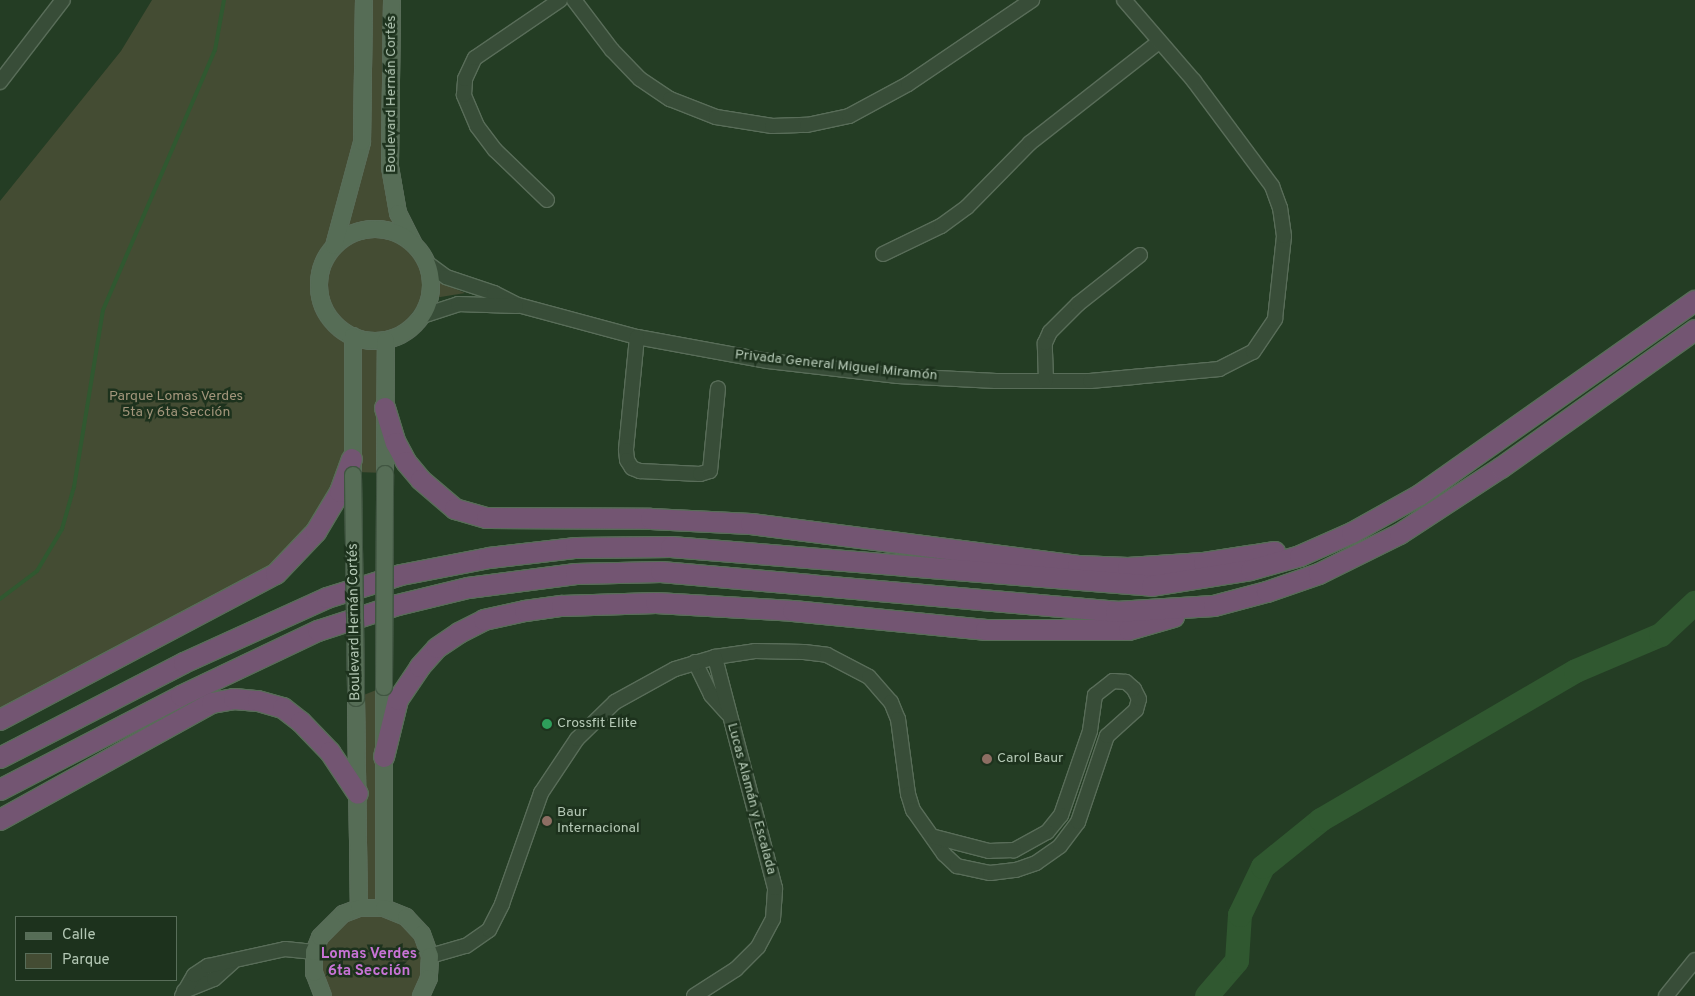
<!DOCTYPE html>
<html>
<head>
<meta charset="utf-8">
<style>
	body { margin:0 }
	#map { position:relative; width:1695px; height:996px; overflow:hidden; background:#243d24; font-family:Overpass,sans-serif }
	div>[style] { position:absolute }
	.green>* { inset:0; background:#444c33; transform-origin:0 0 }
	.stream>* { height:4px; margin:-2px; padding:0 2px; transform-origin:2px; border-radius:2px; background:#305830 }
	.river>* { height:24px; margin:-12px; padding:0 12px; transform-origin:12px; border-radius:12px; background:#305830 }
	.roads { filter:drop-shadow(1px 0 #596d59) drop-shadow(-1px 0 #596d59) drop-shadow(0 1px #596d59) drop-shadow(0 -1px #596d59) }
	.minor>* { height:14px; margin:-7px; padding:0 7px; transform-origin:7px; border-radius:7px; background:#384d38 }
	.major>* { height:16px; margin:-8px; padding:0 8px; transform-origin:8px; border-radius:8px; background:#566d56 }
	.major>.ring { margin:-8px; padding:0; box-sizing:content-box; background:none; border:16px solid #566d56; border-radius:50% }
	.highway>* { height:20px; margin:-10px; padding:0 10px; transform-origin:10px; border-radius:10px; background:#735572 }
	.bridges { filter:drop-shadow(1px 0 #415642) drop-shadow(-1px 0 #415642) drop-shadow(0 1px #415642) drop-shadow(0 -1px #415642) }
	.major-bridge>* { height:16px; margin:-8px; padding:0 8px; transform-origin:8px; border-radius:8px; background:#566d56 }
	.dots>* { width:14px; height:14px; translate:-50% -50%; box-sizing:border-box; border:2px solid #1d321d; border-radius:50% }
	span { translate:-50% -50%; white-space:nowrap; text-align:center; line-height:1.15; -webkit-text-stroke:5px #1d321d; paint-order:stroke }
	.street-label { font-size:14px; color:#b4c8b5 }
	.park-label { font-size:14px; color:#a2957b }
	.poi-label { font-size:14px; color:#b4c8b5 }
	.left { translate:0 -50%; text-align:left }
	.neighbourhood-label { font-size:15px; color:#c874d6; font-weight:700 }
	.legend { position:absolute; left:15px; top:916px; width:162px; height:65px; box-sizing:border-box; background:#1d321d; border:1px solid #596e5a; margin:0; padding:6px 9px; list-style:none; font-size:15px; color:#b4c8b5 }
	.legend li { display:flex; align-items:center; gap:10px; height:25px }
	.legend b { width:25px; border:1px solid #596e5a }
</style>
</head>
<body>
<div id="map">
	<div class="green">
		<div style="clip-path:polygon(152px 0,384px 0,383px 113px,408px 239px,394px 231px,374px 227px,354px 230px,342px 236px,362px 113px,331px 245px,318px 271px,317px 289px,321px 306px,331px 321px,351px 335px,351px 459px,292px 559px,0 719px,0 201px,121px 51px)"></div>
		<div style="clip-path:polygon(374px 233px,392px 236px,408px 246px,418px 258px,424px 275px,465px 293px,422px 300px,404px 324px,383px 333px,354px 330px,335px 317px,327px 304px,324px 272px,337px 249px,357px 236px)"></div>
		<div style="left:360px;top:338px;width:23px;height:134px;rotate:2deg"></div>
		<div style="clip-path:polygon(384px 687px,384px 907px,360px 906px,356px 698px)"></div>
		<div style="clip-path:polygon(384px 910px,417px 933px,427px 956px,418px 996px,325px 996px,317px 953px,342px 917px)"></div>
	</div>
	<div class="stream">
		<div style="left:0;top:599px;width:46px;rotate:-37.1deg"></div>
		<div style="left:37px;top:571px;width:49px;rotate:-59.2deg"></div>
		<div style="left:62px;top:529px;width:44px;rotate:-74.1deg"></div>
		<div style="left:74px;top:487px;width:179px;rotate:-80.7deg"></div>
		<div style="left:103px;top:310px;width:283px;rotate:-66.7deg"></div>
		<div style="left:215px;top:50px;width:51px;rotate:-79.8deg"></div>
	</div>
	<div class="river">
		<div style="left:1207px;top:996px;width:46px;rotate:-49.4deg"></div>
		<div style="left:1237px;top:961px;width:46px;rotate:-86.3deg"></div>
		<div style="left:1240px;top:915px;width:53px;rotate:-64.4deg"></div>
		<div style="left:1263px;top:867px;width:75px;rotate:-39deg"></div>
		<div style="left:1321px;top:820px;width:295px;rotate:-30.3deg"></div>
		<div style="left:1576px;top:671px;width:92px;rotate:-23deg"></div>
		<div style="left:1661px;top:635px;width:47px;rotate:-43.3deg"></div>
	</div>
	<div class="roads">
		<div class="minor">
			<div style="left:574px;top:0;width:63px;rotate:52.8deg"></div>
			<div style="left:612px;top:50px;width:40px;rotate:46deg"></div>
			<div style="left:640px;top:79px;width:36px;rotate:34deg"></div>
			<div style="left:670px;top:99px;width:49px;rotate:21.4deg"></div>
			<div style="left:716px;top:117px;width:57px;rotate:9.1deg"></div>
			<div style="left:772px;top:126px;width:35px;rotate:-2deg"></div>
			<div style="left:807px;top:125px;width:43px;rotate:-12.1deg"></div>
			<div style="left:849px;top:116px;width:67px;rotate:-28.5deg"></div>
			<div style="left:908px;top:84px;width:150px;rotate:-34.1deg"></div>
			<div style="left:0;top:82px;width:103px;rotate:-52.5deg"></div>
			<div style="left:547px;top:200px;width:72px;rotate:-136.1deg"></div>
			<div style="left:495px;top:150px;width:30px;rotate:-127deg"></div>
			<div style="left:477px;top:126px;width:34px;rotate:-113deg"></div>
			<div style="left:464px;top:95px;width:16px;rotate:-86deg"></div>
			<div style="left:465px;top:79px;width:23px;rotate:-65deg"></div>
			<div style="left:475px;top:58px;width:103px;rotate:-34.3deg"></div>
			<div style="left:883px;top:254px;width:64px;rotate:-25.8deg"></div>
			<div style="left:941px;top:226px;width:32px;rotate:-36deg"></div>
			<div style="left:967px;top:207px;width:90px;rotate:-45.5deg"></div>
			<div style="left:1030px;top:143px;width:164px;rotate:-38.1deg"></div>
			<div style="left:427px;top:263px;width:24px;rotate:36deg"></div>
			<div style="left:446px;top:277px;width:51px;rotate:18.4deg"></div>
			<div style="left:494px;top:293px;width:27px;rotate:27deg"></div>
			<div style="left:518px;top:305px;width:123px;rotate:15.1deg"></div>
			<div style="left:637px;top:337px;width:133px;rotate:10.4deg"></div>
			<div style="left:768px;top:361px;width:131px;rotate:6.6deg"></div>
			<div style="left:898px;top:376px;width:98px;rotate:2.9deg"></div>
			<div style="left:996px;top:381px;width:94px"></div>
			<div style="left:1090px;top:381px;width:130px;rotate:-5.3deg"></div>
			<div style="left:1219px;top:369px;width:38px;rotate:-27deg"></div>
			<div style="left:1253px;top:352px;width:40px;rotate:-56deg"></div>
			<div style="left:1275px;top:319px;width:83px;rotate:-83.8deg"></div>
			<div style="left:1284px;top:236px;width:28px;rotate:-98deg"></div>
			<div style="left:1280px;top:208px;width:23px;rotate:-110deg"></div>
			<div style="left:1272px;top:186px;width:131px;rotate:-126.6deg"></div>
			<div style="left:1194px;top:81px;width:107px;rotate:-130.8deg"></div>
			<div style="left:422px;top:316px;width:38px;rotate:-18deg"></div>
			<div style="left:458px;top:304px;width:58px;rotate:2deg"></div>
			<div style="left:637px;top:337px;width:114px;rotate:95.6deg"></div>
			<div style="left:626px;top:450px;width:10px;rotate:84deg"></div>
			<div style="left:627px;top:460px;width:9px;rotate:58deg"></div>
			<div style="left:632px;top:468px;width:9px;rotate:21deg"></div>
			<div style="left:640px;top:471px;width:60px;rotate:2.9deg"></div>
			<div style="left:700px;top:474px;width:10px;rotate:-17deg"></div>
			<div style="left:710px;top:471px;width:83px;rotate:-84.5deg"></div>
			<div style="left:1046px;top:380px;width:37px;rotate:-92deg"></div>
			<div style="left:1045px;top:343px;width:12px;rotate:-66deg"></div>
			<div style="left:1050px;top:332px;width:40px;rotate:-45deg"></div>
			<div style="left:1078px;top:304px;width:79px;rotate:-38.3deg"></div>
			<div style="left:695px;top:662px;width:37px;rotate:64deg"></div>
			<div style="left:711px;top:695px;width:25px;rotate:48deg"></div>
			<div style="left:430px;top:956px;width:37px;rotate:-16deg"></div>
			<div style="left:466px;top:946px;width:28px;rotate:-35deg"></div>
			<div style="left:489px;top:930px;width:29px;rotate:-63deg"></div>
			<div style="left:502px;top:904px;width:118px;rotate:-70.6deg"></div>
			<div style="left:541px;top:793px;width:65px;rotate:-56.3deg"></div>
			<div style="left:577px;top:739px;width:53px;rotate:-44.2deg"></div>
			<div style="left:615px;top:702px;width:68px;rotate:-28.8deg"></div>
			<div style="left:675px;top:669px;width:42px;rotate:-16.7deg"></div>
			<div style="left:715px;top:657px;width:40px;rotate:-8.5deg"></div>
			<div style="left:755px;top:651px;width:49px;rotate:1.2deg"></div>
			<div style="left:804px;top:652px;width:23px;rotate:7deg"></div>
			<div style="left:827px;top:655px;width:47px;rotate:27.6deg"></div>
			<div style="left:869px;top:677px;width:33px;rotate:49deg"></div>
			<div style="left:891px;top:702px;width:18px;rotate:68deg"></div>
			<div style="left:898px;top:719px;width:76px;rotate:82.4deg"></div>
			<div style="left:908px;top:794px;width:17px;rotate:73deg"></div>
			<div style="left:913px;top:810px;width:54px;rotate:54.8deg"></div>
			<div style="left:944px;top:854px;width:18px;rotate:43deg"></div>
			<div style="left:957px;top:866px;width:34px;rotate:12deg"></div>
			<div style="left:990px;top:873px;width:26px;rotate:-7deg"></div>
			<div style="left:1016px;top:870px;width:21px;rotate:-19deg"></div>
			<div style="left:1036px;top:863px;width:29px;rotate:-35deg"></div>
			<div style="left:1060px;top:846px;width:30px;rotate:-53deg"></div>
			<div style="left:1078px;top:822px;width:91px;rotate:-71.4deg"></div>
			<div style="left:1107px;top:736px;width:39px;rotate:-42deg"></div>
			<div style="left:1136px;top:710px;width:11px;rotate:-75deg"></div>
			<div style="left:1139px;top:699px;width:11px;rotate:-117deg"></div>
			<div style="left:1134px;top:689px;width:11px;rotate:-139deg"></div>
			<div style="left:1126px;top:682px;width:13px;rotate:-176deg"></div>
			<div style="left:1113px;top:681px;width:23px;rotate:142deg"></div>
			<div style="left:1095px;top:695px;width:36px;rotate:98deg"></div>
			<div style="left:1090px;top:731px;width:89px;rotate:109deg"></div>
			<div style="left:1061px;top:815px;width:22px;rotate:129deg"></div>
			<div style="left:1047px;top:832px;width:38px;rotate:151deg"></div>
			<div style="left:1014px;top:850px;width:25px;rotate:178deg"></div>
			<div style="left:989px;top:851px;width:56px;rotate:-165.5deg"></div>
			<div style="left:184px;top:991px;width:32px;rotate:-22deg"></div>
			<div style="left:214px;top:979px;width:25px;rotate:-42deg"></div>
			<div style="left:182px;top:996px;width:24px;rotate:-60deg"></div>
			<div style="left:194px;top:975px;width:17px;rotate:-33deg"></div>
			<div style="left:208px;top:966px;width:79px;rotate:-12.4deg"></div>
			<div style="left:285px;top:949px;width:29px;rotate:6deg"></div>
			<div style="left:694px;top:996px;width:50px;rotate:-32.7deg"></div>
			<div style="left:736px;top:969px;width:31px;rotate:-45deg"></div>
			<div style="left:758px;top:947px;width:32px;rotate:-62deg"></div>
			<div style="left:773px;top:919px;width:31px;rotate:-86deg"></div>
			<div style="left:775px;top:888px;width:239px;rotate:-104.6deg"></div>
			<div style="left:1666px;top:996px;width:46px;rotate:-51.1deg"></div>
		</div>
		<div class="major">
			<div style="left:392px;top:0;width:167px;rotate:90.7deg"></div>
			<div style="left:390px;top:167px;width:47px;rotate:80.1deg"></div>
			<div style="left:398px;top:213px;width:34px;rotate:63deg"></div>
			<div class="ring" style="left:319px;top:229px;width:96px;height:96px"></div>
			<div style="left:334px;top:246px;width:108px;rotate:-74.9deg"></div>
			<div style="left:362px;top:142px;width:142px;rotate:-89.2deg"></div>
			<div style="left:353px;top:471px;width:135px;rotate:-90deg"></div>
			<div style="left:385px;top:474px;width:134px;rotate:-89.6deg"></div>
			<div style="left:356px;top:698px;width:210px;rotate:89.2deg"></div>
			<div style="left:384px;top:908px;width:221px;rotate:-90deg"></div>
			<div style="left:323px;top:996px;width:25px;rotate:-111deg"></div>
			<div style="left:314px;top:973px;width:21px;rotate:-90deg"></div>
			<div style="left:314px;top:952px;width:16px;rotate:-68deg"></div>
			<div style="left:320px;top:937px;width:33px;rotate:-45deg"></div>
			<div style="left:343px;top:914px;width:17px;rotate:-21deg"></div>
			<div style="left:359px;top:908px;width:25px"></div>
			<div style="left:384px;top:908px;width:24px;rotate:22deg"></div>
			<div style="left:406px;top:917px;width:23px;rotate:47deg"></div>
			<div style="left:422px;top:934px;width:23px;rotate:70deg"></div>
			<div style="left:430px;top:956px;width:22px;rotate:93deg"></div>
			<div style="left:429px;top:978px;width:20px;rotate:114deg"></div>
		</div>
		<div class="highway">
			<div style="left:385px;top:408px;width:37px;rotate:73deg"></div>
			<div style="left:396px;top:443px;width:21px;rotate:62deg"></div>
			<div style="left:406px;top:462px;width:23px;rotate:50deg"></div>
			<div style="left:421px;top:480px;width:45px;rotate:40.5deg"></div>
			<div style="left:455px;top:509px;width:33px;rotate:16deg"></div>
			<div style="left:487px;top:518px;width:164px;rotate:0.3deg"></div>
			<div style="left:651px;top:519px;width:100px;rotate:2.9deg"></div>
			<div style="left:751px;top:524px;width:330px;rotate:7.3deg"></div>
			<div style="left:1078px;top:566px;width:50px;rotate:2.3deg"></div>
			<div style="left:1128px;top:568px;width:76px;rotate:-3.8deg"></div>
			<div style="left:1204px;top:563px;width:72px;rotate:-8.8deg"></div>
			<div style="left:0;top:720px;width:312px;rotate:-27.9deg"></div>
			<div style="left:276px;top:574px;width:58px;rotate:-46.4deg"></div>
			<div style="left:316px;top:532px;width:47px;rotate:-59deg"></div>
			<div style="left:340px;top:492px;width:35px;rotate:-70deg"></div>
			<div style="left:384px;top:757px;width:59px;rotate:-76.2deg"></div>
			<div style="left:398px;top:700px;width:40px;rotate:-56deg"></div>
			<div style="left:420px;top:667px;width:25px;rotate:-48deg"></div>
			<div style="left:437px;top:648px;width:27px;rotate:-34deg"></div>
			<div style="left:459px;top:633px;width:28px;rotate:-27deg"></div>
			<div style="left:484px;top:620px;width:42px;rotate:-12.4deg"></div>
			<div style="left:525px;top:611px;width:37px;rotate:-8deg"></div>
			<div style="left:562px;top:606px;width:94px;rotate:-1.8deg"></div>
			<div style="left:656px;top:603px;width:137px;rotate:3.3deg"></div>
			<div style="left:793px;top:611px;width:194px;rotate:5.6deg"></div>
			<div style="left:986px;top:630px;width:143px"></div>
			<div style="left:1129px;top:630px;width:47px;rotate:-16.1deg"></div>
			<div style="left:0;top:758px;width:207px;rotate:-27.3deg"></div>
			<div style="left:184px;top:663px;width:157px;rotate:-24.4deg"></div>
			<div style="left:327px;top:598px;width:77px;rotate:-17.3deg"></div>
			<div style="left:401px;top:575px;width:90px;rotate:-10.9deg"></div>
			<div style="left:489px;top:558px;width:88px;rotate:-6.6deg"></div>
			<div style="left:576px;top:548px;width:95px;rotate:-0.6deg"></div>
			<div style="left:671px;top:547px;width:483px;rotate:4.6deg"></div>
			<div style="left:1152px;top:586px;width:100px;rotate:-9.2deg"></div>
			<div style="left:1251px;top:570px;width:51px;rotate:-15.9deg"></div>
			<div style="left:1300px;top:556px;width:57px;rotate:-23.9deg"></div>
			<div style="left:1352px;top:533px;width:78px;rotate:-29.2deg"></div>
			<div style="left:1420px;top:495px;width:337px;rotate:-35.2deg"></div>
			<div style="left:0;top:790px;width:204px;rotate:-27.4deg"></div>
			<div style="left:181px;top:696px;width:152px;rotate:-25.4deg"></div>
			<div style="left:318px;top:631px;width:84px;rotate:-18deg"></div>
			<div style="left:398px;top:605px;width:72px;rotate:-13.7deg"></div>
			<div style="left:468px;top:588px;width:109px;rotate:-7.4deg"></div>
			<div style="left:576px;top:574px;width:85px;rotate:-1.3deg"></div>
			<div style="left:661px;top:572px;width:457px;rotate:5deg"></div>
			<div style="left:1116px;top:612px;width:98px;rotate:-3.5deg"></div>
			<div style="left:1214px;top:606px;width:55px;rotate:-14.8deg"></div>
			<div style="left:1267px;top:592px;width:55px;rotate:-19.1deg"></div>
			<div style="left:1319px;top:574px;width:90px;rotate:-26.3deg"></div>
			<div style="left:1400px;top:534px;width:121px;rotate:-33.2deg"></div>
			<div style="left:1501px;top:468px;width:238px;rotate:-35.4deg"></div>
			<div style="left:0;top:820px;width:242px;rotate:-28.9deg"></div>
			<div style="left:212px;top:703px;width:22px;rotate:-10deg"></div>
			<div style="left:234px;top:699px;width:24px;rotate:5deg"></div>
			<div style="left:258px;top:701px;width:26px;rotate:16deg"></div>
			<div style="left:283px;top:708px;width:23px;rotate:38deg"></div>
			<div style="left:301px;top:722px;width:42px;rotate:46deg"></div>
			<div style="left:330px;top:752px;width:50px;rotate:56.3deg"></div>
		</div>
	</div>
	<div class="bridges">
		<div class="major-bridge">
			<div style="left:353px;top:475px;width:223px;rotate:89.2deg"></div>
			<div style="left:384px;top:687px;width:213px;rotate:-89.7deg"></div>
		</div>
	</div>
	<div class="dots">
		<div style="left:547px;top:724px;background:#2e9e5b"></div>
		<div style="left:987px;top:759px;background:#8d6e63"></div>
		<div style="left:547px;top:821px;background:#8d6e63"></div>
	</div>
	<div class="street-label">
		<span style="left:392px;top:94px;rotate:-90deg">Boulevard Hernán Cortés</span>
		<span style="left:836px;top:366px;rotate:6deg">Privada General Miguel Miramón</span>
		<span style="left:355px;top:622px;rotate:-91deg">Boulevard Hernán Cortés</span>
		<span style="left:751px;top:799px;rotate:75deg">Lucas Alamán y Escalada</span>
	</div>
	<div class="park-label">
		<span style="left:176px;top:405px">Parque Lomas Verdes<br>5ta y 6ta Sección</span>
	</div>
	<div class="poi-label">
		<span class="left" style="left:557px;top:724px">Crossfit Elite</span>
		<span class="left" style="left:997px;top:759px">Carol Baur</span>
		<span class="left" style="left:557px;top:821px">Baur<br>Internacional</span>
	</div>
	<div class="neighbourhood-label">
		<span style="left:369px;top:963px">Lomas Verdes<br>6ta Sección</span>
	</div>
	<ul class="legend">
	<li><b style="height:6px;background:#566d56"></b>Calle</li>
	<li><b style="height:14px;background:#444c33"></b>Parque</li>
	</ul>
</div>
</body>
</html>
